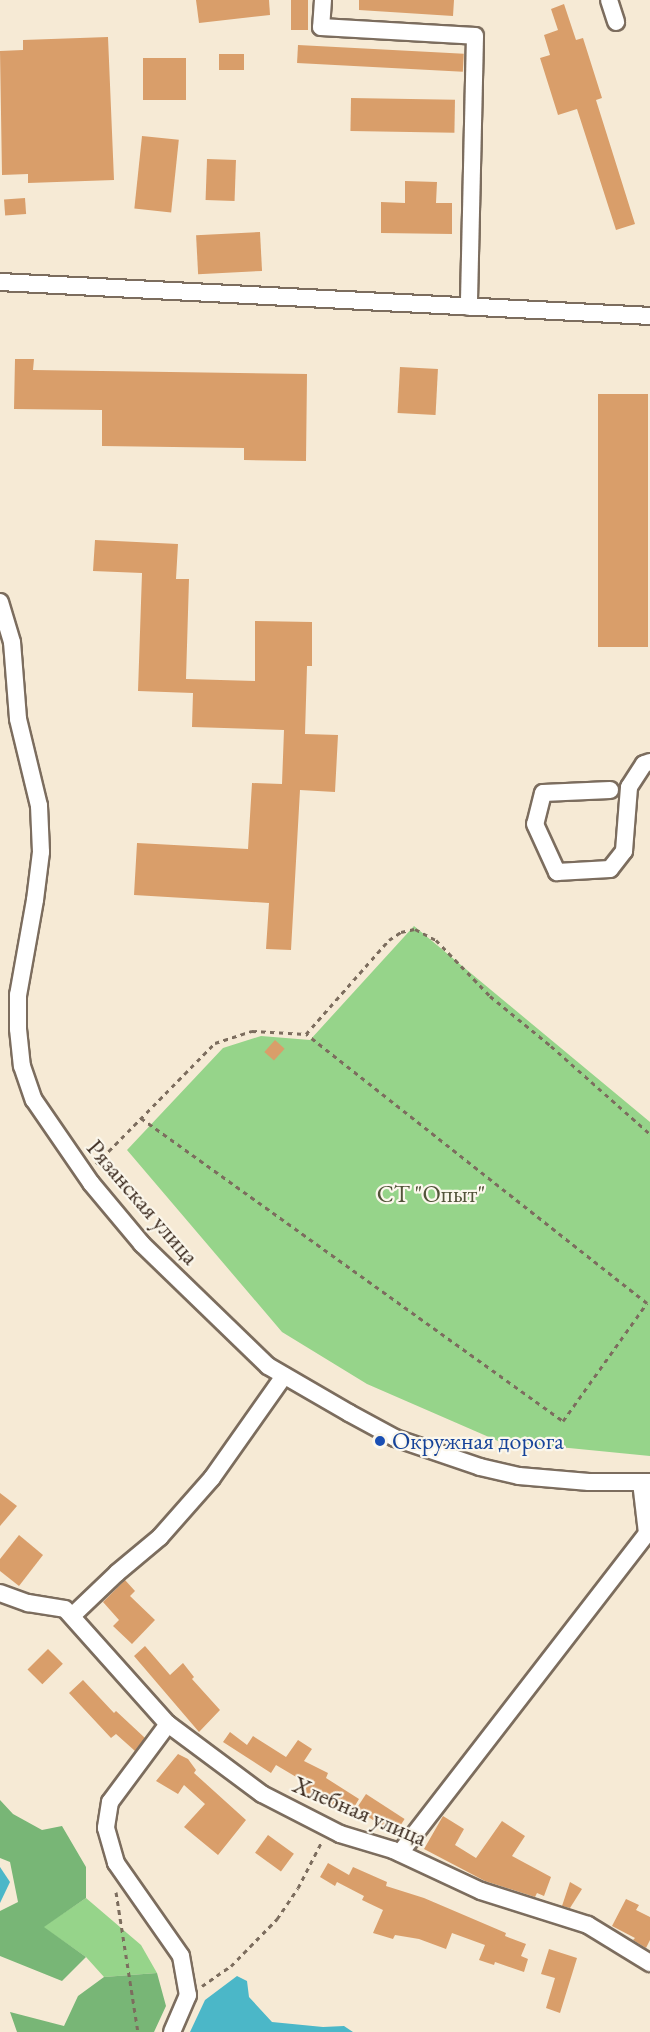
<!DOCTYPE html>
<html>
<head>
<meta charset="utf-8">
<style>
	body { margin:0 }
	#map { position:relative; width:650px; height:2032px; overflow:hidden; background:#f6ead5; font-family:"EB Garamond",serif }
	div>[style] { position:absolute }
	.green>* { inset:0; background:#96d48a }
	.forest>* { inset:0; background:#78b676 }
	.water>* { inset:0; background:#4bb7c8 }
	.building>* { inset:0; background:#d99e6a; transform-origin:0 0 }
	.path>* { height:3px; margin-top:-1.5px; transform-origin:0; background:repeating-linear-gradient(90deg,#7c6d5e 0 4.5px,transparent 0 9px) }
	.roads { filter:drop-shadow(2px 0 #7c6d5e) drop-shadow(-2px 0 #7c6d5e) drop-shadow(0 2px #7c6d5e) drop-shadow(0 -2px #7c6d5e) }
	.minor>* { height:16px; margin:-8px; padding:0 8px; transform-origin:8px; border-radius:8px; background:#fff }
	.dots>* { width:16px; height:16px; translate:-50% -50%; box-sizing:border-box; border:3px solid #fbf7ec; border-radius:50% }
	span { translate:-50% -50%; white-space:nowrap; text-align:center; line-height:1.15; -webkit-text-stroke:4.5px #fbf7ec; paint-order:stroke }
	.park-label { font-size:24px; color:#525439 }
	.street-label { font-size:24px; color:#3b2a1e }
	.transit-label { font-size:24px; color:#164399 }
	.left { translate:0 -50%; text-align:left }
</style>
</head>
<body>
<div id="map">
	<div class="green">
		<div style="clip-path:polygon(414px 926px,650px 1122px,650px 1456px,498px 1441px,367px 1384px,282px 1332px,127px 1150px,223px 1048px,261px 1036px,310px 1040px)"></div>
		<div style="clip-path:polygon(86px 1898px,141px 1945px,157px 1973px,104px 1977px,86px 1957px,43px 1927px)"></div>
	</div>
	<div class="forest">
		<div style="clip-path:polygon(0 1800px,13px 1814px,42px 1830px,62px 1826px,86px 1867px,86px 1898px,44px 1927px,86px 1957px,62px 1981px,0 1956px,0 1911px,18px 1902px,10px 1862px,0 1858px)"></div>
		<div style="clip-path:polygon(157px 1973px,166px 2006px,154px 2032px,17px 2032px,10px 2012px,64px 2026px,78px 1996px,104px 1977px)"></div>
	</div>
	<div class="water">
		<div style="clip-path:polygon(0 1867px,10px 1882px,0 1903px)"></div>
		<div style="clip-path:polygon(237px 1976px,247px 1981px,249px 1997px,272px 2022px,323px 2027px,344px 2026px,353px 2032px,190px 2032px,205px 2000px)"></div>
	</div>
	<div class="building">
		<div style="clip-path:polygon(196px 0,269px 0,270px 15px,199px 23px)"></div>
		<div style="left:291px;top:0;width:17px;height:30px"></div>
		<div style="clip-path:polygon(359px 0,454px 0,453px 16px,359px 10px)"></div>
		<div style="clip-path:polygon(564px 4px,576px 40px,583px 38px,602px 98px,596px 100px,635px 224px,616px 230px,577px 109px,558px 115px,540px 58px,550px 55px,544px 35px,558px 30px,551px 9px)"></div>
		<div style="clip-path:polygon(108px 37px,114px 180px,28px 183px,28px 174px,2px 175px,0 51px,23px 50px,23px 40px)"></div>
		<div style="left:298px;top:45px;width:166px;height:18px;rotate:3deg"></div>
		<div style="left:219px;top:54px;width:25px;height:16px"></div>
		<div style="left:186px;top:58px;width:42px;height:43px;rotate:90deg"></div>
		<div style="left:351px;top:98px;width:104px;height:33px;rotate:1deg"></div>
		<div style="left:142px;top:136px;width:37px;height:73px;rotate:6deg"></div>
		<div style="left:207px;top:159px;width:29px;height:41px;rotate:2deg"></div>
		<div style="clip-path:polygon(405px 181px,437px 182px,436px 203px,452px 203px,452px 234px,381px 233px,381px 202px,405px 203px)"></div>
		<div style="left:25px;top:198px;width:16px;height:21px;rotate:86deg"></div>
		<div style="left:260px;top:232px;width:39px;height:64px;rotate:87deg"></div>
		<div style="clip-path:polygon(15px 359px,34px 359px,33px 370px,307px 374px,306px 461px,244px 460px,244px 448px,102px 446px,102px 410px,14px 409px)"></div>
		<div style="left:400px;top:367px;width:38px;height:46px;rotate:3deg"></div>
		<div style="left:598px;top:394px;width:50px;height:253px"></div>
		<div style="clip-path:polygon(95px 540px,178px 544px,176px 579px,189px 579px,186px 679px,255px 681px,255px 621px,312px 622px,312px 666px,307px 666px,305px 734px,338px 735px,335px 792px,300px 790px,291px 950px,266px 949px,269px 903px,134px 895px,137px 843px,248px 849px,252px 783px,282px 784px,284px 730px,192px 727px,193px 693px,138px 691px,142px 573px,93px 571px)"></div>
		<div style="left:275px;top:1040px;width:13px;height:16px;rotate:42deg"></div>
		<div style="clip-path:polygon(0 1493px,17px 1506px,0 1526px)"></div>
		<div style="clip-path:polygon(19px 1535px,43px 1555px,19px 1586px,0 1571px,0 1559px)"></div>
		<div style="clip-path:polygon(125px 1580px,135px 1591px,130px 1596px,155px 1620px,132px 1644px,113px 1626px,119px 1620px,103px 1602px)"></div>
		<div style="clip-path:polygon(145px 1646px,170px 1675px,183px 1663px,194px 1677px,192px 1679px,220px 1710px,199px 1732px,134px 1656px)"></div>
		<div style="left:48px;top:1649px;width:21px;height:29px;rotate:45deg"></div>
		<div style="clip-path:polygon(83px 1680px,114px 1713px,116px 1711px,145px 1738px,135px 1751px,116px 1734px,111px 1738px,69px 1693px)"></div>
		<div style="clip-path:polygon(230px 1732px,247px 1745px,253px 1736px,286px 1757px,298px 1740px,312px 1749px,304px 1761px,328px 1773px,326px 1778px,359px 1799px,350px 1814px,333px 1804px,332px 1806px,304px 1792px,308px 1784px,276px 1765px,271px 1773px,223px 1742px)"></div>
		<div style="clip-path:polygon(178px 1754px,188px 1759px,196px 1770px,194px 1773px,246px 1820px,218px 1855px,184px 1827px,205px 1804px,184px 1785px,178px 1794px,156px 1781px)"></div>
		<div style="left:366px;top:1794px;width:46px;height:18px;rotate:33deg"></div>
		<div style="clip-path:polygon(443px 1816px,464px 1829px,455px 1845px,476px 1858px,502px 1821px,525px 1836px,512px 1856px,551px 1877px,544px 1896px,537px 1893px,535px 1897px,485px 1881px,424px 1849px)"></div>
		<div style="left:268px;top:1835px;width:32px;height:22px;rotate:36deg"></div>
		<div style="clip-path:polygon(328px 1863px,349px 1875px,353px 1867px,387px 1882px,386px 1886px,424px 1898px,506px 1933px,505px 1936px,526px 1944px,521px 1956px,528px 1959px,524px 1972px,495px 1962px,494px 1965px,479px 1960px,485px 1945px,452px 1933px,446px 1949px,419px 1939px,395px 1935px,393px 1939px,373px 1933px,383px 1910px,362px 1900px,364px 1896px,337px 1882px,335px 1886px,320px 1877px)"></div>
		<div style="clip-path:polygon(570px 1882px,582px 1889px,570px 1908px,562px 1906px)"></div>
		<div style="clip-path:polygon(626px 1899px,639px 1905px,636px 1910px,650px 1917px,650px 1940px,646px 1948px,633px 1940px,635px 1938px,612px 1926px)"></div>
		<div style="clip-path:polygon(549px 1949px,577px 1958px,560px 2013px,546px 2008px,555px 1978px,541px 1974px)"></div>
	</div>
	<div class="path">
		<div style="left:141px;top:1118px;width:520px;rotate:35.68deg"></div>
		<div style="left:563px;top:1421px;width:145px;rotate:-54.6deg"></div>
		<div style="left:647px;top:1303px;width:434px;rotate:-141.7deg"></div>
		<div style="left:96px;top:1164px;width:170px;rotate:-45.5deg"></div>
		<div style="left:215px;top:1043px;width:39px;rotate:-18deg"></div>
		<div style="left:252px;top:1031px;width:54px;rotate:3.2deg"></div>
		<div style="left:306px;top:1034px;width:125px;rotate:-48.6deg"></div>
		<div style="left:389px;top:940px;width:14px;rotate:-34deg"></div>
		<div style="left:401px;top:932px;width:14px;rotate:-12deg"></div>
		<div style="left:415px;top:929px;width:24px;rotate:28deg"></div>
		<div style="left:436px;top:940px;width:78px;rotate:46deg"></div>
		<div style="left:490px;top:996px;width:79px;rotate:39.3deg"></div>
		<div style="left:551px;top:1046px;width:132px;rotate:41.6deg"></div>
		<div style="left:116px;top:1892px;width:142px;rotate:81.1deg"></div>
		<div style="left:202px;top:1986px;width:35px;rotate:-35deg"></div>
		<div style="left:231px;top:1966px;width:66px;rotate:-45.6deg"></div>
		<div style="left:277px;top:1919px;width:37px;rotate:-56deg"></div>
		<div style="left:298px;top:1888px;width:53px;rotate:-62.9deg"></div>
	</div>
	<div class="roads">
		<div class="minor">
			<div style="left:323px;top:0;width:27px;rotate:94deg"></div>
			<div style="left:321px;top:27px;width:154px;rotate:3.3deg"></div>
			<div style="left:475px;top:36px;width:271px;rotate:91.3deg"></div>
			<div style="left:609px;top:0;width:23px;rotate:72deg"></div>
			<div style="left:0;top:282px;width:651px;rotate:2.99deg"></div>
			<div style="left:0;top:602px;width:42px;rotate:73.3deg"></div>
			<div style="left:12px;top:642px;width:77px;rotate:85.5deg"></div>
			<div style="left:18px;top:719px;width:89px;rotate:76.4deg"></div>
			<div style="left:39px;top:806px;width:46px;rotate:87.5deg"></div>
			<div style="left:41px;top:852px;width:48px;rotate:97.1deg"></div>
			<div style="left:35px;top:900px;width:97px;rotate:100.1deg"></div>
			<div style="left:18px;top:995px;width:34px;rotate:90deg"></div>
			<div style="left:18px;top:1029px;width:37px;rotate:84deg"></div>
			<div style="left:22px;top:1066px;width:36px;rotate:71deg"></div>
			<div style="left:34px;top:1100px;width:101px;rotate:55.5deg"></div>
			<div style="left:91px;top:1183px;width:80px;rotate:50.1deg"></div>
			<div style="left:142px;top:1244px;width:175px;rotate:44.1deg"></div>
			<div style="left:268px;top:1366px;width:94px;rotate:30.1deg"></div>
			<div style="left:349px;top:1413px;width:52px;rotate:28.5deg"></div>
			<div style="left:395px;top:1438px;width:90px;rotate:18.8deg"></div>
			<div style="left:480px;top:1467px;width:40px;rotate:13deg"></div>
			<div style="left:519px;top:1476px;width:70px;rotate:4.9deg"></div>
			<div style="left:589px;top:1482px;width:61px"></div>
			<div style="left:610px;top:790px;width:67px;rotate:177.4deg"></div>
			<div style="left:543px;top:793px;width:32px;rotate:104deg"></div>
			<div style="left:535px;top:824px;width:53px;rotate:65.4deg"></div>
			<div style="left:557px;top:872px;width:53px;rotate:-3.2deg"></div>
			<div style="left:610px;top:869px;width:23px;rotate:-52deg"></div>
			<div style="left:624px;top:851px;width:64px;rotate:-85.5deg"></div>
			<div style="left:629px;top:787px;width:27px;rotate:-57deg"></div>
			<div style="left:644px;top:764px;width:6px;rotate:-18deg"></div>
			<div style="left:0;top:1593px;width:30px;rotate:20deg"></div>
			<div style="left:28px;top:1603px;width:37px;rotate:9deg"></div>
			<div style="left:65px;top:1609px;width:154px;rotate:48.2deg"></div>
			<div style="left:168px;top:1724px;width:117px;rotate:36.7deg"></div>
			<div style="left:262px;top:1794px;width:88px;rotate:27.1deg"></div>
			<div style="left:340px;top:1834px;width:55px;rotate:16.8deg"></div>
			<div style="left:393px;top:1850px;width:97px;rotate:25deg"></div>
			<div style="left:481px;top:1891px;width:112px;rotate:17.6deg"></div>
			<div style="left:588px;top:1925px;width:73px;rotate:31.5deg"></div>
			<div style="left:72px;top:1616px;width:62px;rotate:-43.7deg"></div>
			<div style="left:117px;top:1573px;width:56px;rotate:-39.9deg"></div>
			<div style="left:160px;top:1537px;width:79px;rotate:-48.6deg"></div>
			<div style="left:212px;top:1478px;width:125px;rotate:-54.8deg"></div>
			<div style="left:168px;top:1724px;width:97px;rotate:126.6deg"></div>
			<div style="left:110px;top:1802px;width:26px;rotate:99deg"></div>
			<div style="left:106px;top:1828px;width:36px;rotate:74deg"></div>
			<div style="left:116px;top:1863px;width:113px;rotate:55deg"></div>
			<div style="left:181px;top:1956px;width:40px;rotate:80deg"></div>
			<div style="left:188px;top:1995px;width:40px;rotate:113.4deg"></div>
			<div style="left:400px;top:1853px;width:404px;rotate:-52.3deg"></div>
			<div style="left:647px;top:1533px;width:51px;rotate:-96.7deg"></div>
		</div>
	</div>
	<div class="dots">
		<div style="left:380px;top:1441px;background:#1a4fb4"></div>
	</div>
	<div class="park-label">
		<span style="left:431px;top:1194px">СТ "Опыт"</span>
	</div>
	<div class="street-label">
		<span style="left:143px;top:1202px;rotate:49deg">Рязанская улица</span>
		<span style="left:360px;top:1811px;rotate:23deg">Хлебная улица</span>
	</div>
	<div class="transit-label">
		<span class="left" style="left:392px;top:1441px">Окружная дорога</span>
	</div>
</div>
</body>
</html>
